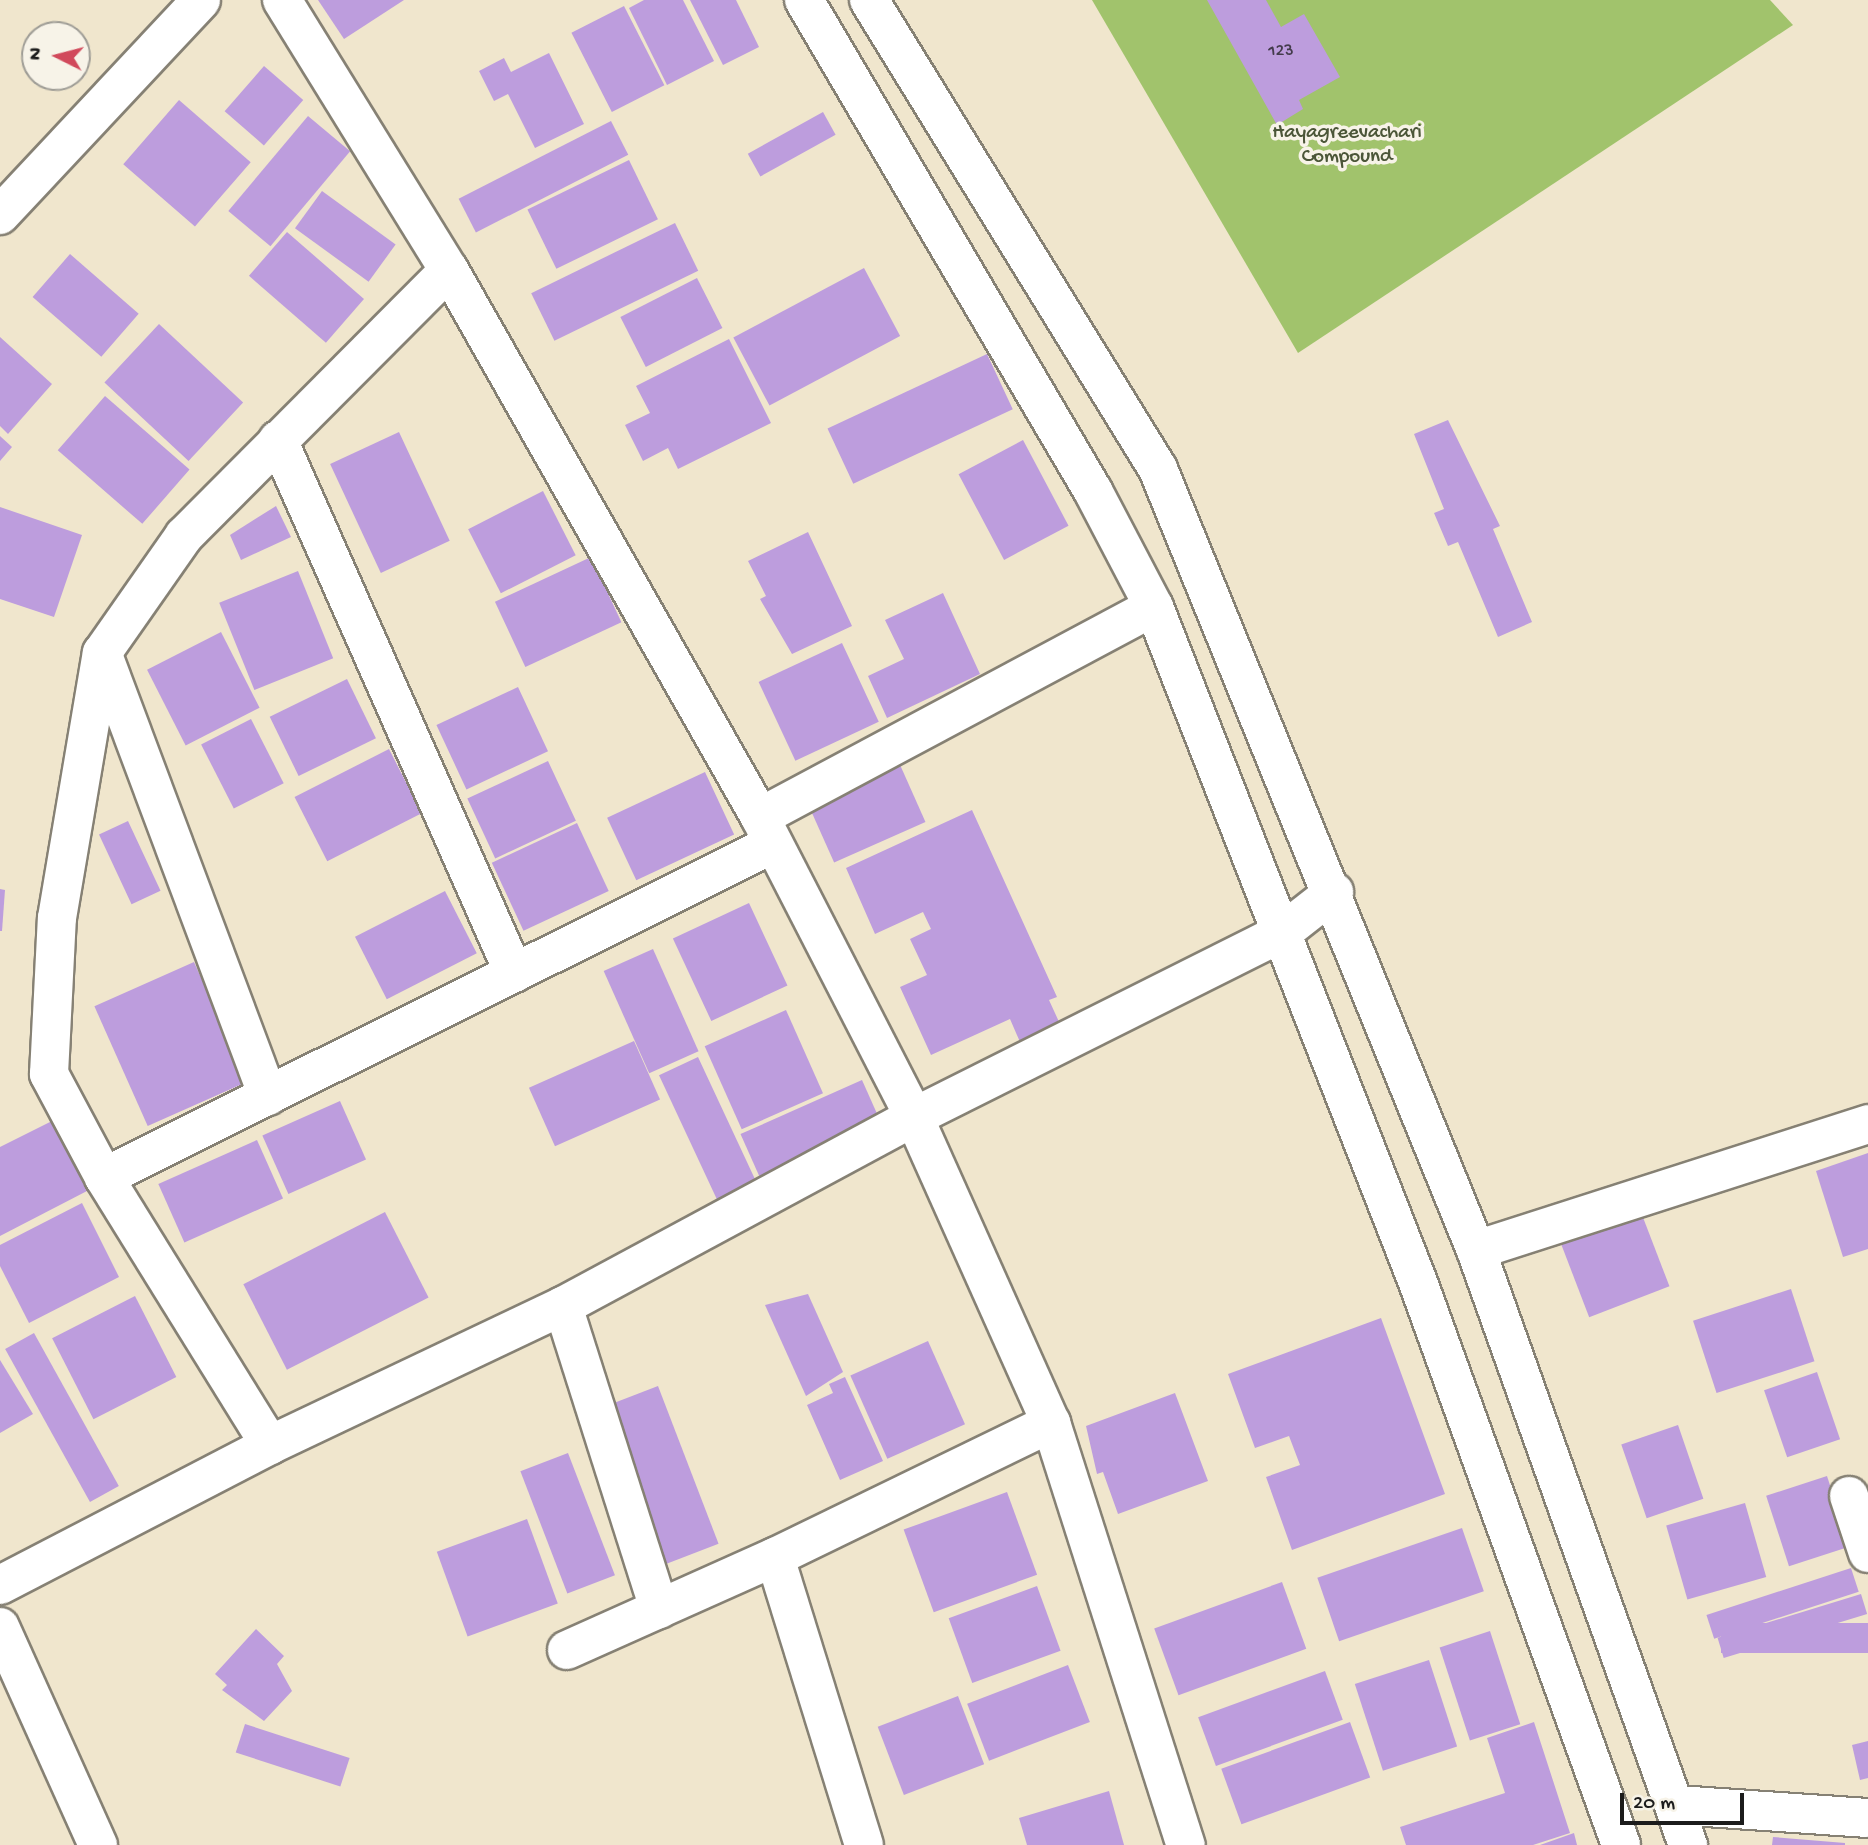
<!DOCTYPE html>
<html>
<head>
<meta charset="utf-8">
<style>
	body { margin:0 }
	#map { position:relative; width:1868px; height:1845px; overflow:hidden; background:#f0e6cd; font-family:"Gochi Hand",sans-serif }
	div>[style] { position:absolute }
	.green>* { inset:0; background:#a1c36c }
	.building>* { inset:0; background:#bd9ddd; transform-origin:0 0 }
	.roads { filter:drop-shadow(2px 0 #868174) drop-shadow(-2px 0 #868174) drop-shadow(0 2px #868174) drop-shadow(0 -2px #868174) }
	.minor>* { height:38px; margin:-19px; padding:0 19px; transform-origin:19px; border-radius:19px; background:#fff }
	.major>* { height:38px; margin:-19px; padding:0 19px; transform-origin:19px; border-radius:19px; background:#fff }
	span { translate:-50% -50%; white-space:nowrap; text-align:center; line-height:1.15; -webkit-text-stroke:7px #f7f3e8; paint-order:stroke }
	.number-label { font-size:18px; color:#443c4c }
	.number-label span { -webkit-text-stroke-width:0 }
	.park-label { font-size:21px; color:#4b5638 }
	.north { position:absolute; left:21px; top:21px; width:70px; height:70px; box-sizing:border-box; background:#f7f3e8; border:2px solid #9f9d96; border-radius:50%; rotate:276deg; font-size:19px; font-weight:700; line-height:28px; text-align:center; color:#1c1c1c }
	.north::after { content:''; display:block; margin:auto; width:24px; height:32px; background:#d1495b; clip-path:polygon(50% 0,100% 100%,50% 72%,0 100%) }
	.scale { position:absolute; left:1620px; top:1793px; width:124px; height:32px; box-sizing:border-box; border:4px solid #1c1c1c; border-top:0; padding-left:9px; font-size:21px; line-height:24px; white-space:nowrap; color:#1c1c1c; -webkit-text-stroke:5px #f7f3e8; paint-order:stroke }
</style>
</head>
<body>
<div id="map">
	<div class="green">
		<div style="clip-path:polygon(1092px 0,1770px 0,1793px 25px,1298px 353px)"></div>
	</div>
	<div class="building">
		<div style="clip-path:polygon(318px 0,404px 0,344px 39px)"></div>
		<div style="clip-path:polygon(644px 0,683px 0,714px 61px,667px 85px,629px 8px)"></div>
		<div style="clip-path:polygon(690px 0,736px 0,759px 47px,723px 65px)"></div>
		<div style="clip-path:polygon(1207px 0,1266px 0,1281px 27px,1304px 14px,1340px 77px,1299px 100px,1303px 109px,1277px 125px)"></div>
		<div style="left:624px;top:6px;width:89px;height:59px;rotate:63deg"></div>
		<div style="clip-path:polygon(549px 53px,584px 124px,535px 148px,508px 94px,494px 101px,479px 71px,504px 58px,511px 72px)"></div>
		<div style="left:264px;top:66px;width:52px;height:60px;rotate:41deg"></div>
		<div style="left:179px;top:100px;width:95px;height:85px;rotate:41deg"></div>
		<div style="left:823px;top:112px;width:26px;height:86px;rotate:61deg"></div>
		<div style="left:308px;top:116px;width:55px;height:124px;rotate:40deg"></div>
		<div style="left:611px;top:121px;width:38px;height:171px;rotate:63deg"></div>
		<div style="left:629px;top:160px;width:66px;height:113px;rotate:64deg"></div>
		<div style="left:322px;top:191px;width:91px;height:46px;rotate:36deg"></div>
		<div style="left:675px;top:223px;width:53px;height:160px;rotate:64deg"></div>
		<div style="left:287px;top:232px;width:102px;height:58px;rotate:41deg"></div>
		<div style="left:70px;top:254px;width:91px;height:57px;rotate:41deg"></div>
		<div style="left:864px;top:268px;width:77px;height:148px;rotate:62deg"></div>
		<div style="left:697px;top:278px;width:56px;height:86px;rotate:63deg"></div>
		<div style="left:159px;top:324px;width:115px;height:80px;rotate:43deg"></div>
		<div style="clip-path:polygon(0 337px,52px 384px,8px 434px,0 426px)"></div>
		<div style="clip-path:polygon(729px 339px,771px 423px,678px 469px,668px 448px,643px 461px,625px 425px,650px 413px,636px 386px)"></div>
		<div style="left:987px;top:354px;width:61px;height:176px;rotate:65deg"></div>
		<div style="left:105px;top:396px;width:112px;height:72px;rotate:41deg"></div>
		<div style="clip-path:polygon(1448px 420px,1500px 526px,1493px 529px,1532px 622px,1498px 637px,1458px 542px,1448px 546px,1434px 513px,1444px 509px,1414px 434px)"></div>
		<div style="left:399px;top:432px;width:120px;height:76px;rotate:65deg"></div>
		<div style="clip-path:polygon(0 436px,12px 447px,0 461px)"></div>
		<div style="left:1023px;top:440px;width:97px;height:73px;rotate:62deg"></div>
		<div style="left:543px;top:491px;width:72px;height:84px;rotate:63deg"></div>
		<div style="clip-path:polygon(276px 506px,291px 537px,241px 560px,230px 535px)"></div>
		<div style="clip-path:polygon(0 507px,82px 535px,54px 617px,0 599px)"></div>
		<div style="clip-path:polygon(808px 532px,852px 626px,792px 654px,760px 599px,766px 596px,748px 561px)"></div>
		<div style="left:591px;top:557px;width:72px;height:106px;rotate:65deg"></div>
		<div style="left:298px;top:571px;width:94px;height:85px;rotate:68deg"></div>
		<div style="clip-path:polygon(943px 593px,980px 674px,887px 718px,868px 676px,904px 659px,885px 620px)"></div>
		<div style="left:221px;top:632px;width:85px;height:83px;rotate:63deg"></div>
		<div style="left:842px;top:643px;width:87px;height:92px;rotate:65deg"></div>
		<div style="left:347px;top:679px;width:66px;height:86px;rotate:64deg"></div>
		<div style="left:518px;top:687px;width:71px;height:90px;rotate:65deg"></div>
		<div style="left:251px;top:719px;width:72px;height:56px;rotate:63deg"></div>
		<div style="left:389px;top:749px;width:72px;height:106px;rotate:63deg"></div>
		<div style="left:897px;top:758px;width:70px;height:100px;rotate:66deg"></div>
		<div style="left:548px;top:761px;width:66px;height:89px;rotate:65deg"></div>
		<div style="left:705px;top:772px;width:69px;height:108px;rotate:65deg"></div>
		<div style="clip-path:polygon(972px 810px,1057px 997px,1049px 1000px,1060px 1024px,1020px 1042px,1010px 1019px,931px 1055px,900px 987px,927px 975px,910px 939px,931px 929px,923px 912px,875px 934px,846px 868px)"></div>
		<div style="left:128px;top:821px;width:77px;height:32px;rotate:65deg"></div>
		<div style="left:577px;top:823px;width:75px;height:94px;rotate:65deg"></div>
		<div style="clip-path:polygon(0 889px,5px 890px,2px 931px,0 931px)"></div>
		<div style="left:445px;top:891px;width:70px;height:101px;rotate:63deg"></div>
		<div style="left:749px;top:903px;width:91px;height:84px;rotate:65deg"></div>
		<div style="left:653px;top:949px;width:112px;height:54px;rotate:66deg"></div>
		<div style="left:194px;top:962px;width:131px;height:109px;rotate:66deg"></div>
		<div style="left:786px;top:1010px;width:91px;height:89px;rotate:66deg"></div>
		<div style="left:634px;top:1041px;width:64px;height:115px;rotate:66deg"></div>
		<div style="left:698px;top:1057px;width:149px;height:43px;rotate:65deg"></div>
		<div style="left:862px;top:1080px;width:46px;height:133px;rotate:66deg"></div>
		<div style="left:340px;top:1101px;width:64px;height:85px;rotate:66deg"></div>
		<div style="clip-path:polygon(52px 1121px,87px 1191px,0 1236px,0 1147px)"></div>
		<div style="left:257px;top:1140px;width:64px;height:108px;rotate:66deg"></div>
		<div style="clip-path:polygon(1868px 1153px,1868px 1249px,1843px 1257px,1816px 1171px)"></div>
		<div style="clip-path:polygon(82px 1203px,119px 1277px,29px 1323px,0 1266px,0 1245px)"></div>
		<div style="left:1639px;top:1207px;width:85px;height:86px;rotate:69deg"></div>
		<div style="left:385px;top:1212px;width:96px;height:159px;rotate:63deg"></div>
		<div style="left:1791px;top:1289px;width:76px;height:103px;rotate:72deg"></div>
		<div style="clip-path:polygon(808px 1294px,843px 1372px,806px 1396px,765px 1305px)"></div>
		<div style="left:135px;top:1296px;width:91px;height:93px;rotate:63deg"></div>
		<div style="clip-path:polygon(1381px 1318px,1445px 1494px,1292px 1550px,1266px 1477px,1300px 1465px,1289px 1436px,1255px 1448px,1228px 1374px)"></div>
		<div style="left:34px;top:1333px;width:175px;height:33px;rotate:61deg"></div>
		<div style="left:928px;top:1341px;width:91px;height:85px;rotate:66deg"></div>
		<div style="clip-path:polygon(0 1360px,33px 1414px,0 1433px)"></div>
		<div style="left:1817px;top:1372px;width:71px;height:56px;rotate:71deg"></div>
		<div style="clip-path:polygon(845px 1377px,883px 1461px,840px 1480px,807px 1405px,833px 1393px,829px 1384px)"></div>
		<div style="left:658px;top:1386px;width:169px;height:57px;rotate:69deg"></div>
		<div style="clip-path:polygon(1175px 1393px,1208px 1481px,1118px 1514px,1103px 1472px,1097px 1474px,1086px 1426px)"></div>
		<div style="left:1678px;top:1425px;width:78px;height:60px;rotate:71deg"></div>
		<div style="left:568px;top:1453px;width:131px;height:51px;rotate:69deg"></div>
		<div style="left:1827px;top:1476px;width:74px;height:64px;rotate:72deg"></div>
		<div style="left:1007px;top:1492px;width:88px;height:110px;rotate:70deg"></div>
		<div style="left:1745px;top:1503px;width:77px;height:82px;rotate:74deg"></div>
		<div style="left:527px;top:1519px;width:90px;height:96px;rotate:70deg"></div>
		<div style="left:1462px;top:1528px;width:67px;height:153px;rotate:71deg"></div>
		<div style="left:1851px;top:1568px;width:25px;height:152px;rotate:72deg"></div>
		<div style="left:1282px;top:1582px;width:71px;height:136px;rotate:70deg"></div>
		<div style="left:1037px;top:1586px;width:69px;height:94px;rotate:70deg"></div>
		<div style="left:1861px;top:1594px;width:21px;height:150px;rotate:73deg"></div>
		<div style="left:1868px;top:1623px;width:30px;height:147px;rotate:90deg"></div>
		<div style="clip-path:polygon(256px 1629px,284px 1656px,277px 1664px,292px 1691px,264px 1721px,222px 1690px,227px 1685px,215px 1674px)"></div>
		<div style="left:1490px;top:1631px;width:98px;height:53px;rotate:72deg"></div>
		<div style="left:1429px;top:1660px;width:91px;height:78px;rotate:72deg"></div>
		<div style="left:1068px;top:1665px;width:61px;height:108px;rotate:69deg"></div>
		<div style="left:1325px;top:1671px;width:52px;height:135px;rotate:70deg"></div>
		<div style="left:958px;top:1696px;width:73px;height:86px;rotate:69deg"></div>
		<div style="left:1350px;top:1722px;width:59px;height:137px;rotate:70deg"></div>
		<div style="clip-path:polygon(1534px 1722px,1570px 1833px,1533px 1845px,1406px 1845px,1400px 1827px,1505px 1793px,1487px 1738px)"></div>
		<div style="left:245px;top:1724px;width:110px;height:30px;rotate:18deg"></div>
		<div style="clip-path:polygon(1868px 1741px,1868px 1778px,1860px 1780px,1852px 1745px)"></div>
		<div style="clip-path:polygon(1109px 1791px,1124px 1845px,1027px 1845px,1019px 1818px)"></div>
		<div style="clip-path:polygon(1574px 1833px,1577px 1845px,1540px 1845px)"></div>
		<div style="clip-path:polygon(1773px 1837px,1845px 1843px,1845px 1845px,1772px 1845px)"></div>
	</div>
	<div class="roads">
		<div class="minor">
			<div style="left:282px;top:0;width:317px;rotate:58.3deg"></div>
			<div style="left:449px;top:270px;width:629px;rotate:60.38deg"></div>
			<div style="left:760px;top:817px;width:337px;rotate:62.8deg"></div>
			<div style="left:914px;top:1117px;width:335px;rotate:65.9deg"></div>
			<div style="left:1051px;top:1423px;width:443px;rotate:72.3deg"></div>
			<div style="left:0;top:215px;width:294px;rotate:-46.9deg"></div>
			<div style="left:278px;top:440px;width:583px;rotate:66.12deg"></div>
			<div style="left:103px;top:655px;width:471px;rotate:69.5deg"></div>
			<div style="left:760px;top:817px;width:446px;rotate:-28.1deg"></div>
			<div style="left:104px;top:1177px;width:747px;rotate:-26.46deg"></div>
			<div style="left:1476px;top:1250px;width:412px;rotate:-17.8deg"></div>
			<div style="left:563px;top:1306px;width:318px;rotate:72.4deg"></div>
			<div style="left:270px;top:1445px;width:315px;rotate:-121.8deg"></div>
			<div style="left:104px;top:1177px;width:117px;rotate:-118.1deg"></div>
			<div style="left:49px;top:1074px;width:156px;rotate:-87.1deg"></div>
			<div style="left:57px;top:918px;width:269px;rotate:-80.4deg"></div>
			<div style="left:102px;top:653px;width:143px;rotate:-55deg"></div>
			<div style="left:184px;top:536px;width:375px;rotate:-45.1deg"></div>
			<div style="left:1849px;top:1496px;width:60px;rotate:71.6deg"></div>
			<div style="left:0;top:1585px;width:304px;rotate:-27.4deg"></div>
			<div style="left:270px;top:1445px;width:324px;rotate:-25.4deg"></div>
			<div style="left:563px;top:1306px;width:399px;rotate:-28.3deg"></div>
			<div style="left:914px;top:1117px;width:413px;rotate:-26.6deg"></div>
			<div style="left:1283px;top:932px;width:65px;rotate:-38.1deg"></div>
			<div style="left:0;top:1627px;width:239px;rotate:65.8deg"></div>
			<div style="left:567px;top:1650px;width:228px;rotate:-24.1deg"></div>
			<div style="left:1677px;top:1805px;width:191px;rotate:3.9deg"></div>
			<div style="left:864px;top:1845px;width:301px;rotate:-107.2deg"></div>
			<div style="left:775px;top:1557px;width:307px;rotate:-25.9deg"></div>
		</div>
		<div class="major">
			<div style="left:804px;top:0;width:570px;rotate:59.52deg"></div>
			<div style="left:1093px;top:491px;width:131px;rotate:62.3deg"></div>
			<div style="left:1154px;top:607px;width:728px;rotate:68.65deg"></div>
			<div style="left:1419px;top:1285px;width:595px;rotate:70.16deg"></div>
			<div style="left:869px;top:0;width:551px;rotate:58.36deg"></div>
			<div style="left:1158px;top:469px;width:843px;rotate:67.85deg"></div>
			<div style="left:1476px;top:1250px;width:632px;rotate:70.39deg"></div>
		</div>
	</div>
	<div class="number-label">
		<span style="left:1281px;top:52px">123</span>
	</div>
	<div class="park-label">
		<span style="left:1347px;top:146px">Hayagreevachari<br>Compound</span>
	</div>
	<div class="north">N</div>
	<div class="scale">20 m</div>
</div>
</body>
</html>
